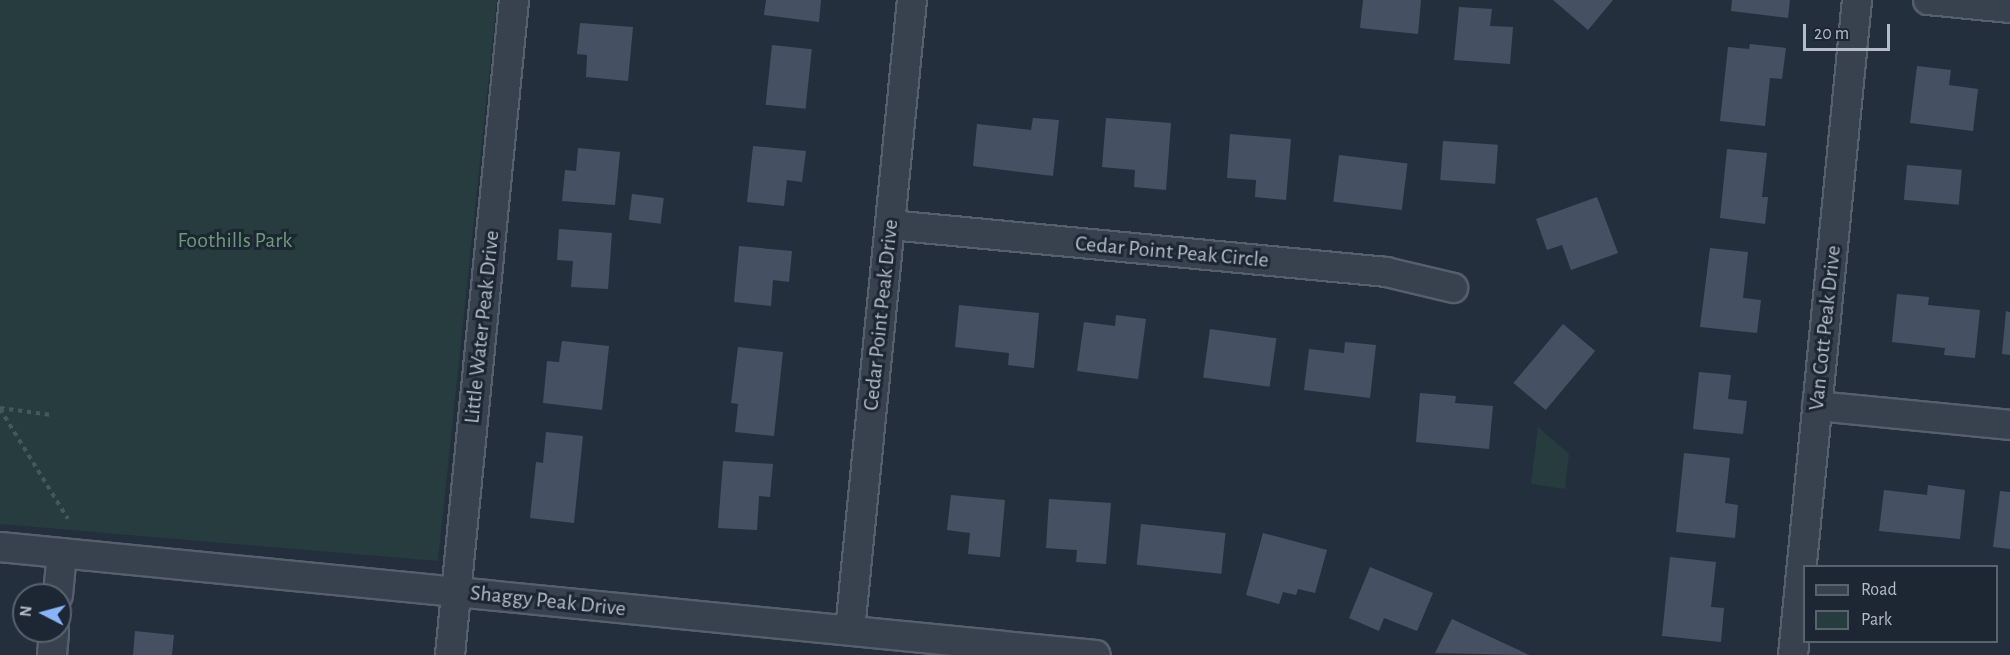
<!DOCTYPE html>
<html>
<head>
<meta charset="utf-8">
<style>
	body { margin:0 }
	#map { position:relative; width:2010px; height:655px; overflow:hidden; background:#242f3e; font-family:"Alegreya Sans",sans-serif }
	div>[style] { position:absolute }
	.green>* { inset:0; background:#263c3f }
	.building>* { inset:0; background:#455162; transform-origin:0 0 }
	.path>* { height:4px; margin-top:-2px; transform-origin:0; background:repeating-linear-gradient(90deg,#44595c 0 4.5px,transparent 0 9px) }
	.roads { filter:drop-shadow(2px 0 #565f6c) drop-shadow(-2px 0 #565f6c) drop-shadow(0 2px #565f6c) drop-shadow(0 -2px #565f6c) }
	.minor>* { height:28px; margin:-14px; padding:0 14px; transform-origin:14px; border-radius:14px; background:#38414e }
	span { translate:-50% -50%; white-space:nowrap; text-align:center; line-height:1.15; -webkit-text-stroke:6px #1d2633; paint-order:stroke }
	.park-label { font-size:22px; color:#6b9a76 }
	.street-label { font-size:22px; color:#b4bcc9 }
	.legend { position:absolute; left:1803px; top:565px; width:195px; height:78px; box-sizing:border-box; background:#1d2633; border:2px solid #59626f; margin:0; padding:8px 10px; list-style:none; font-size:18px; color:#b4bcc9 }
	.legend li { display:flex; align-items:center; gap:12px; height:30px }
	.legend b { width:30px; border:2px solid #59626f }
	.north { position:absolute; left:12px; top:583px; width:60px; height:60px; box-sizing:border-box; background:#1d2633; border:2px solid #59626f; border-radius:50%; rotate:276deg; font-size:16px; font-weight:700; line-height:24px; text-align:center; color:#b4bcc9 }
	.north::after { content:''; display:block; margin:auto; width:21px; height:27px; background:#8ab4f8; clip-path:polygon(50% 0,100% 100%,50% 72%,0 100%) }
	.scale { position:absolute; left:1803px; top:24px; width:87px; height:27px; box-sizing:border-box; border:3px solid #b4bcc9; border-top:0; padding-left:8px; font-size:18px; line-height:21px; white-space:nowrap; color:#b4bcc9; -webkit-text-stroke:4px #1d2633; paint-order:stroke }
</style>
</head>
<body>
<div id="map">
	<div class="green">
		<div style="clip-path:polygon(0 0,497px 0,438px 561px,0 524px)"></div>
		<div style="clip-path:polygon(1538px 427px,1569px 454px,1565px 489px,1531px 484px)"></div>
	</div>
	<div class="building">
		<div style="clip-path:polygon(766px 0,821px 0,819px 22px,764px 15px)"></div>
		<div style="clip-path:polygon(1363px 0,1421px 0,1418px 34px,1360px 28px)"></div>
		<div style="clip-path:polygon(1553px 0,1613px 0,1588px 30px)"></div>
		<div style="clip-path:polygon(1732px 0,1790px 0,1788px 18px,1731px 11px)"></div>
		<div style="clip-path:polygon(1459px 7px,1492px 9px,1490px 26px,1513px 27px,1510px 64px,1454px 60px)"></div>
		<div style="clip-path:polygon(580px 23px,633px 27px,628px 81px,586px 77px,587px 55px,577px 54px)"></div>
		<div style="clip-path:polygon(1750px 44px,1786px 48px,1782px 79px,1770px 78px,1765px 126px,1720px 121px,1728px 47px,1749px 49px)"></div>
		<div style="left:772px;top:45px;width:40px;height:60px;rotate:6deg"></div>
		<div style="clip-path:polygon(1917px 66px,1951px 70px,1949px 85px,1978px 89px,1973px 131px,1910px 123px)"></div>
		<div style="clip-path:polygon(1033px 118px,1059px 120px,1053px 176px,973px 166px,977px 124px,1031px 130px)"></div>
		<div style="clip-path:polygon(1106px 118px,1171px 123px,1166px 190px,1134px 187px,1135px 170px,1102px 167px)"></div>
		<div style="clip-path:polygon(1230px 134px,1291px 139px,1286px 200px,1255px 197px,1256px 180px,1227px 178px)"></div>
		<div style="left:1443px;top:141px;width:55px;height:39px;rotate:4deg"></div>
		<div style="clip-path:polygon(753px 146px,806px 151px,802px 182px,787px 180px,784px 206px,747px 202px)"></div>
		<div style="clip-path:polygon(578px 148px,620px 152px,615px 205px,562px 201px,565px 170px,576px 171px)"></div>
		<div style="clip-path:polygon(1727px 149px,1767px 153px,1762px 197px,1768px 197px,1765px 224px,1720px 218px)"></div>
		<div style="left:1339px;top:155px;width:69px;height:47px;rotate:7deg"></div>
		<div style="left:1907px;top:165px;width:55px;height:35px;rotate:5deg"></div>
		<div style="left:632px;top:194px;width:32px;height:26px;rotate:7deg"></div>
		<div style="clip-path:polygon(1597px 197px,1618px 253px,1571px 270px,1562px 245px,1547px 250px,1536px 219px)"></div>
		<div style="clip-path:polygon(559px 229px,612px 233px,608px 289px,571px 287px,573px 261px,557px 260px)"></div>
		<div style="clip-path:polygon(739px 246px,792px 251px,789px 282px,773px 280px,771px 306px,734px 302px)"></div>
		<div style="clip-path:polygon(1710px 248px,1748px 252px,1743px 298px,1761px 300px,1757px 333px,1700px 327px)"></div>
		<div style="clip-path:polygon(1897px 294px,1929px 297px,1928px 305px,1980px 310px,1975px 358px,1944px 355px,1945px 348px,1892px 342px)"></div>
		<div style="clip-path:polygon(959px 305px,1039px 313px,1034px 368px,1008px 365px,1009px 353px,955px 347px)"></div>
		<div style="clip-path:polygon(2006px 311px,2010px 312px,2010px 355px,2002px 354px)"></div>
		<div style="clip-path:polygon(1116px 315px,1146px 319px,1138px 379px,1077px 371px,1084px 322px,1115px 326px)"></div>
		<div style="left:1563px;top:324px;width:42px;height:77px;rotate:40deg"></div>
		<div style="left:1210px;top:329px;width:67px;height:49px;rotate:8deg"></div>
		<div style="clip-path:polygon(562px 341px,609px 346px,602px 410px,543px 403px,547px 361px,559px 362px)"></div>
		<div style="clip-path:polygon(1345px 342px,1376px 345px,1370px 398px,1304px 390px,1309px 349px,1344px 353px)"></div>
		<div style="clip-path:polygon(738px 347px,783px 352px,774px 436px,735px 432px,738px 404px,731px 403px)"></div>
		<div style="clip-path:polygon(1699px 372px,1731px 375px,1728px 399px,1747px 401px,1743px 434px,1693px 429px)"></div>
		<div style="clip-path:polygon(1420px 393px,1456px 396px,1455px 403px,1493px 406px,1489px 449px,1416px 442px)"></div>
		<div style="clip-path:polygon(546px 432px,583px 436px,574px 523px,530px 518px,536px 462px,543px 463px)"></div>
		<div style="clip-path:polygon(1684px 453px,1730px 458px,1725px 503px,1738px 505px,1735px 538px,1676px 532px)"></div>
		<div style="clip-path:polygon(723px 461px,773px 464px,770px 497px,759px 496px,757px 530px,718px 528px)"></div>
		<div style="clip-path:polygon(1928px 485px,1965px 490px,1960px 539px,1879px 531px,1884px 490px,1927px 495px)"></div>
		<div style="clip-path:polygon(2000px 491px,2010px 492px,2010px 549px,1993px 547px)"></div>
		<div style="clip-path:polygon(951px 495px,1005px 500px,1000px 557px,968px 554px,970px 533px,947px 530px)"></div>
		<div style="clip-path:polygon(1049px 499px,1111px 503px,1106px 564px,1076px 562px,1077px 550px,1046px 548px)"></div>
		<div style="left:1141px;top:524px;width:85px;height:41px;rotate:6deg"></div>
		<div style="clip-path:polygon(1263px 533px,1327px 550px,1315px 593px,1298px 589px,1296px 595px,1283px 592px,1279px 604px,1246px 595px)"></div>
		<div style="clip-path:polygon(1670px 557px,1716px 562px,1711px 607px,1724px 608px,1721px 642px,1662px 636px)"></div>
		<div style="clip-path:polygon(1370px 567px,1433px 593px,1417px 631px,1384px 618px,1379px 631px,1349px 618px)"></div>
		<div style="clip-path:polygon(1452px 619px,1529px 655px,1435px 653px)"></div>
		<div style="clip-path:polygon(135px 631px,174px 635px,172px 655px,133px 655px)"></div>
	</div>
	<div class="path">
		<div style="left:0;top:408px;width:52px;rotate:7.7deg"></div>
		<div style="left:0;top:409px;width:129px;rotate:58.3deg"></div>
	</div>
	<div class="roads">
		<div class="minor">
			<div style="left:1928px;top:0;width:82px;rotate:5.6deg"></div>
			<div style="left:890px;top:225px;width:498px;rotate:5.4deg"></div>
			<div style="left:1386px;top:272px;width:69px;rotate:13.4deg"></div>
			<div style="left:1817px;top:406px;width:194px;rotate:5.6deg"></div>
			<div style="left:0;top:547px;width:1101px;rotate:5.63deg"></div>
			<div style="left:58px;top:595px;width:42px;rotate:-84.6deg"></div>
			<div style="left:850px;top:630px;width:633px;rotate:-84.38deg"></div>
			<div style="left:52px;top:655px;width:24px;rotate:-85deg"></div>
			<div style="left:450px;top:655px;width:658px;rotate:-84.42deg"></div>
			<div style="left:1793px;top:655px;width:658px;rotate:-84.42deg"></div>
		</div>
	</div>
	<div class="park-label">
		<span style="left:235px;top:241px">Foothills Park</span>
	</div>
	<div class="street-label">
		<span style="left:1172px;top:252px;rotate:5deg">Cedar Point Peak Circle</span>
		<span style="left:881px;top:315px;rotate:-84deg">Cedar Point Peak Drive</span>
		<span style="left:482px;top:327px;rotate:-84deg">Little Water Peak Drive</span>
		<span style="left:1825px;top:328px;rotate:-84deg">Van Cott Peak Drive</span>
		<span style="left:548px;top:601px;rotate:6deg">Shaggy Peak Drive</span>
	</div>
	<ul class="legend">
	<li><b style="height:8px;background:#38414e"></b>Road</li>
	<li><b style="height:16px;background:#263c3f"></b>Park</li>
	</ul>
	<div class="north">N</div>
	<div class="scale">20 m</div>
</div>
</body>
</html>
